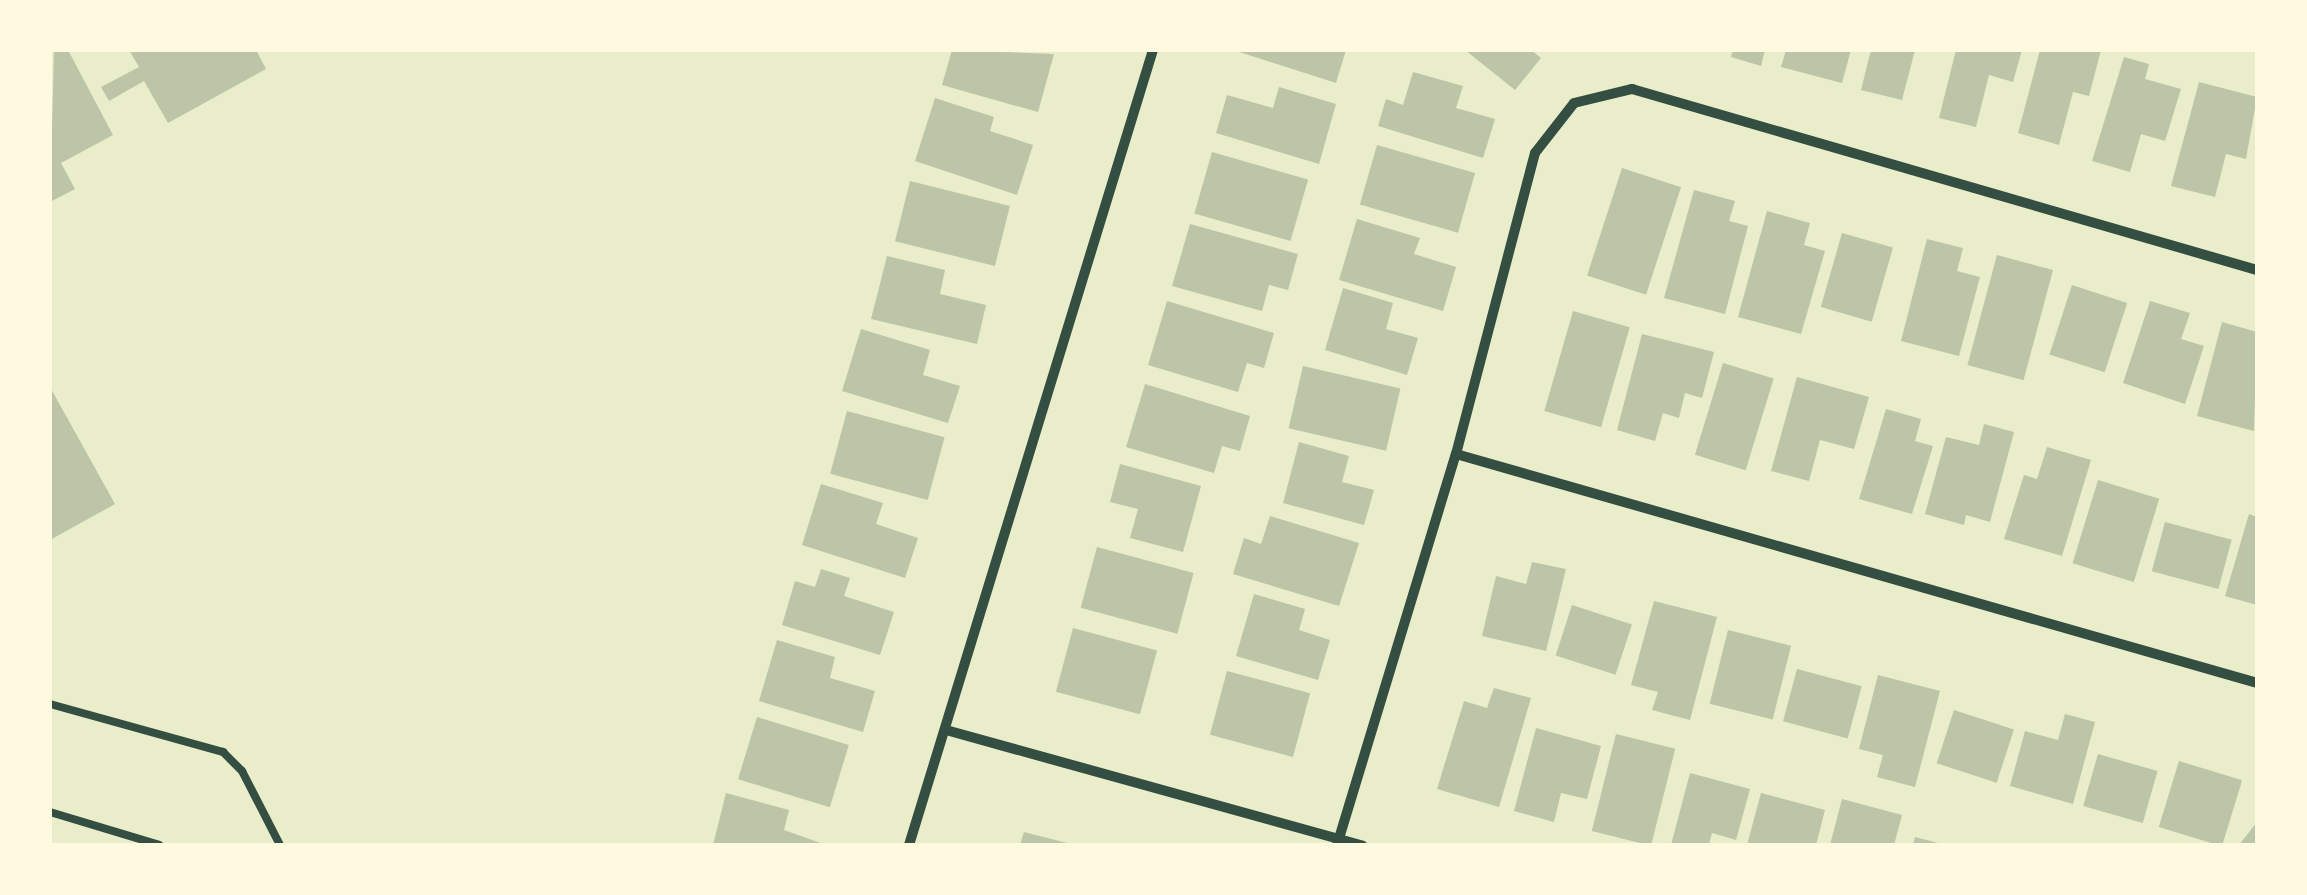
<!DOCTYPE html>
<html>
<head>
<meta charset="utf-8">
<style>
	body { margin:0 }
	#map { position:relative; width:2307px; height:895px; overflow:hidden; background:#e9edc9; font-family:Figtree,sans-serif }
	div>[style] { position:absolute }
	.building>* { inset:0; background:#bcc5a7; transform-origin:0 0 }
	.service>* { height:8px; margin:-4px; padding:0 4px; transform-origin:4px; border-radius:4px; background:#344e41 }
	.minor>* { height:10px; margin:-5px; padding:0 5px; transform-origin:5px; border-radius:5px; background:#344e41 }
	span { translate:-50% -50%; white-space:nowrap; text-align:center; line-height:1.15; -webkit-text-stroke:8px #fefae0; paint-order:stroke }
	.frame { position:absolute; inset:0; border:52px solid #fefae0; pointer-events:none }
</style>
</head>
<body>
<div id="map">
	<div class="building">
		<div style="clip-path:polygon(54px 50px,68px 50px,113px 135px,61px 163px,75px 189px,50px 202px)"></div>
		<div style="clip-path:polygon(129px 50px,256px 50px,266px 69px,168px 123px,144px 81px,109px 101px,101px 87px,139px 67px)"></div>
		<div style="clip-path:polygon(952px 50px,1054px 54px,1038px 112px,942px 85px)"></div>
		<div style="clip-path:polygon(1233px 50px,1346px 50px,1336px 83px)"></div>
		<div style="clip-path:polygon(1465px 50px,1531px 50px,1541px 58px,1515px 90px)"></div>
		<div style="clip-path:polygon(1733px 50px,1765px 50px,1761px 66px,1731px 57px)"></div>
		<div style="clip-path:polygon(1786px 50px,1851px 50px,1842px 83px,1781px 67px)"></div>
		<div style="clip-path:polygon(1871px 50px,1915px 50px,1902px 100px,1861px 90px)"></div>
		<div style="clip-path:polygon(1956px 50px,2022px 50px,2013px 82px,1989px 75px,1976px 127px,1939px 118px)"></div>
		<div style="clip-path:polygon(2040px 50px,2101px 50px,2089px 96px,2073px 92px,2059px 145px,2018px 133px)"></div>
		<div style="clip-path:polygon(2124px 57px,2149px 64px,2145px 79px,2181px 89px,2165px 141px,2141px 134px,2130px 172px,2092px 161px)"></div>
		<div style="clip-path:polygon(1413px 72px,1463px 86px,1456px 108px,1495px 119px,1483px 158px,1378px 126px,1386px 99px,1403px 105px)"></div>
		<div style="clip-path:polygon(2199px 82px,2257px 97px,2246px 159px,2226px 154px,2215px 197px,2171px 186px)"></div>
		<div style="clip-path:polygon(1279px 87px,1336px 104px,1319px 164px,1216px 133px,1227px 95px,1273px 108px)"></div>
		<div style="clip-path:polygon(935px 98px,994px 117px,990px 131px,1033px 145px,1017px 195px,915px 161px)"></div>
		<div style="left:1377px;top:145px;width:102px;height:62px;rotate:16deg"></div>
		<div style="left:1212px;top:152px;width:100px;height:64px;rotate:16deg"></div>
		<div style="left:1622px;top:168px;width:62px;height:113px;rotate:18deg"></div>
		<div style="left:910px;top:181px;width:103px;height:62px;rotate:14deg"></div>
		<div style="clip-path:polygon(1694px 190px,1735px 201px,1729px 221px,1748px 226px,1725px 314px,1664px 298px)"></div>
		<div style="clip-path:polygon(1767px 211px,1810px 223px,1804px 245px,1825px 251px,1801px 334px,1738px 317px)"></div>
		<div style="clip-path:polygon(1357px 219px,1420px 238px,1414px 254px,1456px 267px,1443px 311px,1339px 280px)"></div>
		<div style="clip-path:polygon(1190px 224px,1298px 254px,1288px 290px,1269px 285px,1262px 311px,1172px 286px)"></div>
		<div style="left:1842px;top:233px;width:53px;height:77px;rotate:16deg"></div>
		<div style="clip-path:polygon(1927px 239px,1963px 248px,1957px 271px,1980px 277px,1959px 356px,1901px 341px)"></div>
		<div style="left:1997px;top:255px;width:58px;height:114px;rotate:15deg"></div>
		<div style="clip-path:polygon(887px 256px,945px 270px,940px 294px,986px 305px,977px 344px,871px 319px)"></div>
		<div style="left:2072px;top:285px;width:58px;height:73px;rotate:18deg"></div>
		<div style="clip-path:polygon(1343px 288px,1393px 303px,1386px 329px,1418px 338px,1407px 375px,1325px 350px)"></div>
		<div style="clip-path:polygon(1167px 301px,1274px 333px,1264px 368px,1247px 363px,1238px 392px,1148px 365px)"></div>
		<div style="clip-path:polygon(2150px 301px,2190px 313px,2181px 339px,2204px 346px,2185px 404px,2123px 383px)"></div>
		<div style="left:1573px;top:311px;width:59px;height:104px;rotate:16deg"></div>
		<div style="clip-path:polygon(2222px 322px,2257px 332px,2254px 431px,2197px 416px)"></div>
		<div style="clip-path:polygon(861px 329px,930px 350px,923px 375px,960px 386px,948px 423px,842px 391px)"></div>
		<div style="clip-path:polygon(1642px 334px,1714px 352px,1702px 398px,1685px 393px,1679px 418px,1663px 413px,1655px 441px,1617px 430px)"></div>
		<div style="left:1723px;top:363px;width:53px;height:96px;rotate:17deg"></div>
		<div style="left:1303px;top:366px;width:100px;height:64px;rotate:13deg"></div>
		<div style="clip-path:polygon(1797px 377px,1869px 397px,1854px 449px,1820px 440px,1809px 481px,1771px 471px)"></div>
		<div style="clip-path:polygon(1145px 384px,1250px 416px,1240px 451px,1222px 446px,1214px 473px,1126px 447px)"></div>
		<div style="clip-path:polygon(50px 387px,115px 504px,50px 540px)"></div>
		<div style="clip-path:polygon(1886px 409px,1921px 419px,1915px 441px,1933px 446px,1912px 514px,1859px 499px)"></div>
		<div style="left:847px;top:411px;width:101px;height:65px;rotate:15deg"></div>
		<div style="clip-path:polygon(1984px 424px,2014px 432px,1990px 522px,1966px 515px,1964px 525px,1925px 514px,1946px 437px,1979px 445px)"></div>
		<div style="clip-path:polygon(1299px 442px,1349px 456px,1342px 482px,1374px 490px,1364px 525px,1283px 503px)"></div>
		<div style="clip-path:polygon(2047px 447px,2091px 460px,2062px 556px,2004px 539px,2024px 475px,2037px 479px)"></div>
		<div style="clip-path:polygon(1120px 464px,1201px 486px,1183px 552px,1130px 538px,1138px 509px,1110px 502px)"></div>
		<div style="left:2098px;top:480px;width:64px;height:87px;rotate:17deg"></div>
		<div style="clip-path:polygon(821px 484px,883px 503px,876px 524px,918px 538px,905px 578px,802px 545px)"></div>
		<div style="clip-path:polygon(2249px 514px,2257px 517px,2257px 605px,2225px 596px)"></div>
		<div style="clip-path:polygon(1270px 516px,1359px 543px,1339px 606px,1233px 574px,1244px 538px,1261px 544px)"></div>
		<div style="left:2165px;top:522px;width:69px;height:51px;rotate:15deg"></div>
		<div style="left:1097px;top:547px;width:100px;height:63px;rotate:15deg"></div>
		<div style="clip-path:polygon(1532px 562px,1566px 569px,1546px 651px,1482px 636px,1496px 576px,1526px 584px)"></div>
		<div style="clip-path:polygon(821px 569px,850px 578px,844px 596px,894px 612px,880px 655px,782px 625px,795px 581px,815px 587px)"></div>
		<div style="clip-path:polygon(1254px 594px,1305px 609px,1299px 630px,1330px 640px,1318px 680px,1236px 656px)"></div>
		<div style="clip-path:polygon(1654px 601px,1717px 617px,1690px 720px,1652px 710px,1658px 692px,1631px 685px)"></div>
		<div style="left:1572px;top:605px;width:63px;height:53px;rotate:18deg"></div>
		<div style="left:1073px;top:628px;width:87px;height:66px;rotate:15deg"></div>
		<div style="left:1728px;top:630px;width:65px;height:76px;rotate:14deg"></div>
		<div style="clip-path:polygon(777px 640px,835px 657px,830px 678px,875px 691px,863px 732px,759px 701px)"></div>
		<div style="left:1797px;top:669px;width:67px;height:54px;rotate:15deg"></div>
		<div style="left:1227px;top:671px;width:86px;height:66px;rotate:15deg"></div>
		<div style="clip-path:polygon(1878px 675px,1940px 691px,1915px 787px,1877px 777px,1883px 755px,1859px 749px)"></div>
		<div style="clip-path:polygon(1494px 688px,1531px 698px,1499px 807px,1437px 789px,1464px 701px,1487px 708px)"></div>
		<div style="left:1954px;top:710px;width:63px;height:56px;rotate:18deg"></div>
		<div style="clip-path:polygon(2065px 714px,2095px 722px,2073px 804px,2010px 786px,2025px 731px,2058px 740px)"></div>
		<div style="left:757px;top:717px;width:96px;height:65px;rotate:17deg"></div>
		<div style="clip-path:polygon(1536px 728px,1601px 746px,1587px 799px,1561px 793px,1554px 822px,1514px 811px)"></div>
		<div style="left:1616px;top:734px;width:61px;height:100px;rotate:14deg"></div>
		<div style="left:2098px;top:754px;width:62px;height:54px;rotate:16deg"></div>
		<div style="left:2179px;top:761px;width:66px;height:69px;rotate:17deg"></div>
		<div style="clip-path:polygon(1690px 773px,1750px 789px,1736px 840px,1712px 833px,1709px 845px,1671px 845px)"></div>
		<div style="clip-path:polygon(726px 793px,789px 810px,784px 830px,826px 845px,713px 845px)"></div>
		<div style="clip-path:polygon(1761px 793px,1825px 810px,1816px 845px,1747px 845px)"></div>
		<div style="clip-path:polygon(1842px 799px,1902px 815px,1894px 845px,1830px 845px)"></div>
		<div style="clip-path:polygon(2257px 822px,2257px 845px,2239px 845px)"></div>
		<div style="clip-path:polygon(1024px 832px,1071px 844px,1070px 845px,1020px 845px)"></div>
		<div style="clip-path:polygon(1915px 837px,1942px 844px,1942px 845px,1913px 845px)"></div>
	</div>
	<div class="service">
		<div style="left:50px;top:704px;width:180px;rotate:15.5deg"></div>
		<div style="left:223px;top:752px;width:27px;rotate:45deg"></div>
		<div style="left:242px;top:771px;width:83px;rotate:62.8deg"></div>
		<div style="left:50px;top:812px;width:114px;rotate:16.8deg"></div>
	</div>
	<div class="minor">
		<div style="left:1456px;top:454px;width:833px;rotate:15.95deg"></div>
		<div style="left:946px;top:730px;width:432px;rotate:15.5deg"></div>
		<div style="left:909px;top:845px;width:832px;rotate:-72.94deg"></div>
		<div style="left:1337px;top:845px;width:409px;rotate:-73.1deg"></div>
		<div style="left:1456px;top:454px;width:311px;rotate:-75.3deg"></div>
		<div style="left:1535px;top:153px;width:63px;rotate:-52deg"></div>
		<div style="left:1574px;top:103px;width:60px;rotate:-13.6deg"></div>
		<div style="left:1632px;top:89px;width:651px;rotate:16.15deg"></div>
	</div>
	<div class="frame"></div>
</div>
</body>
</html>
